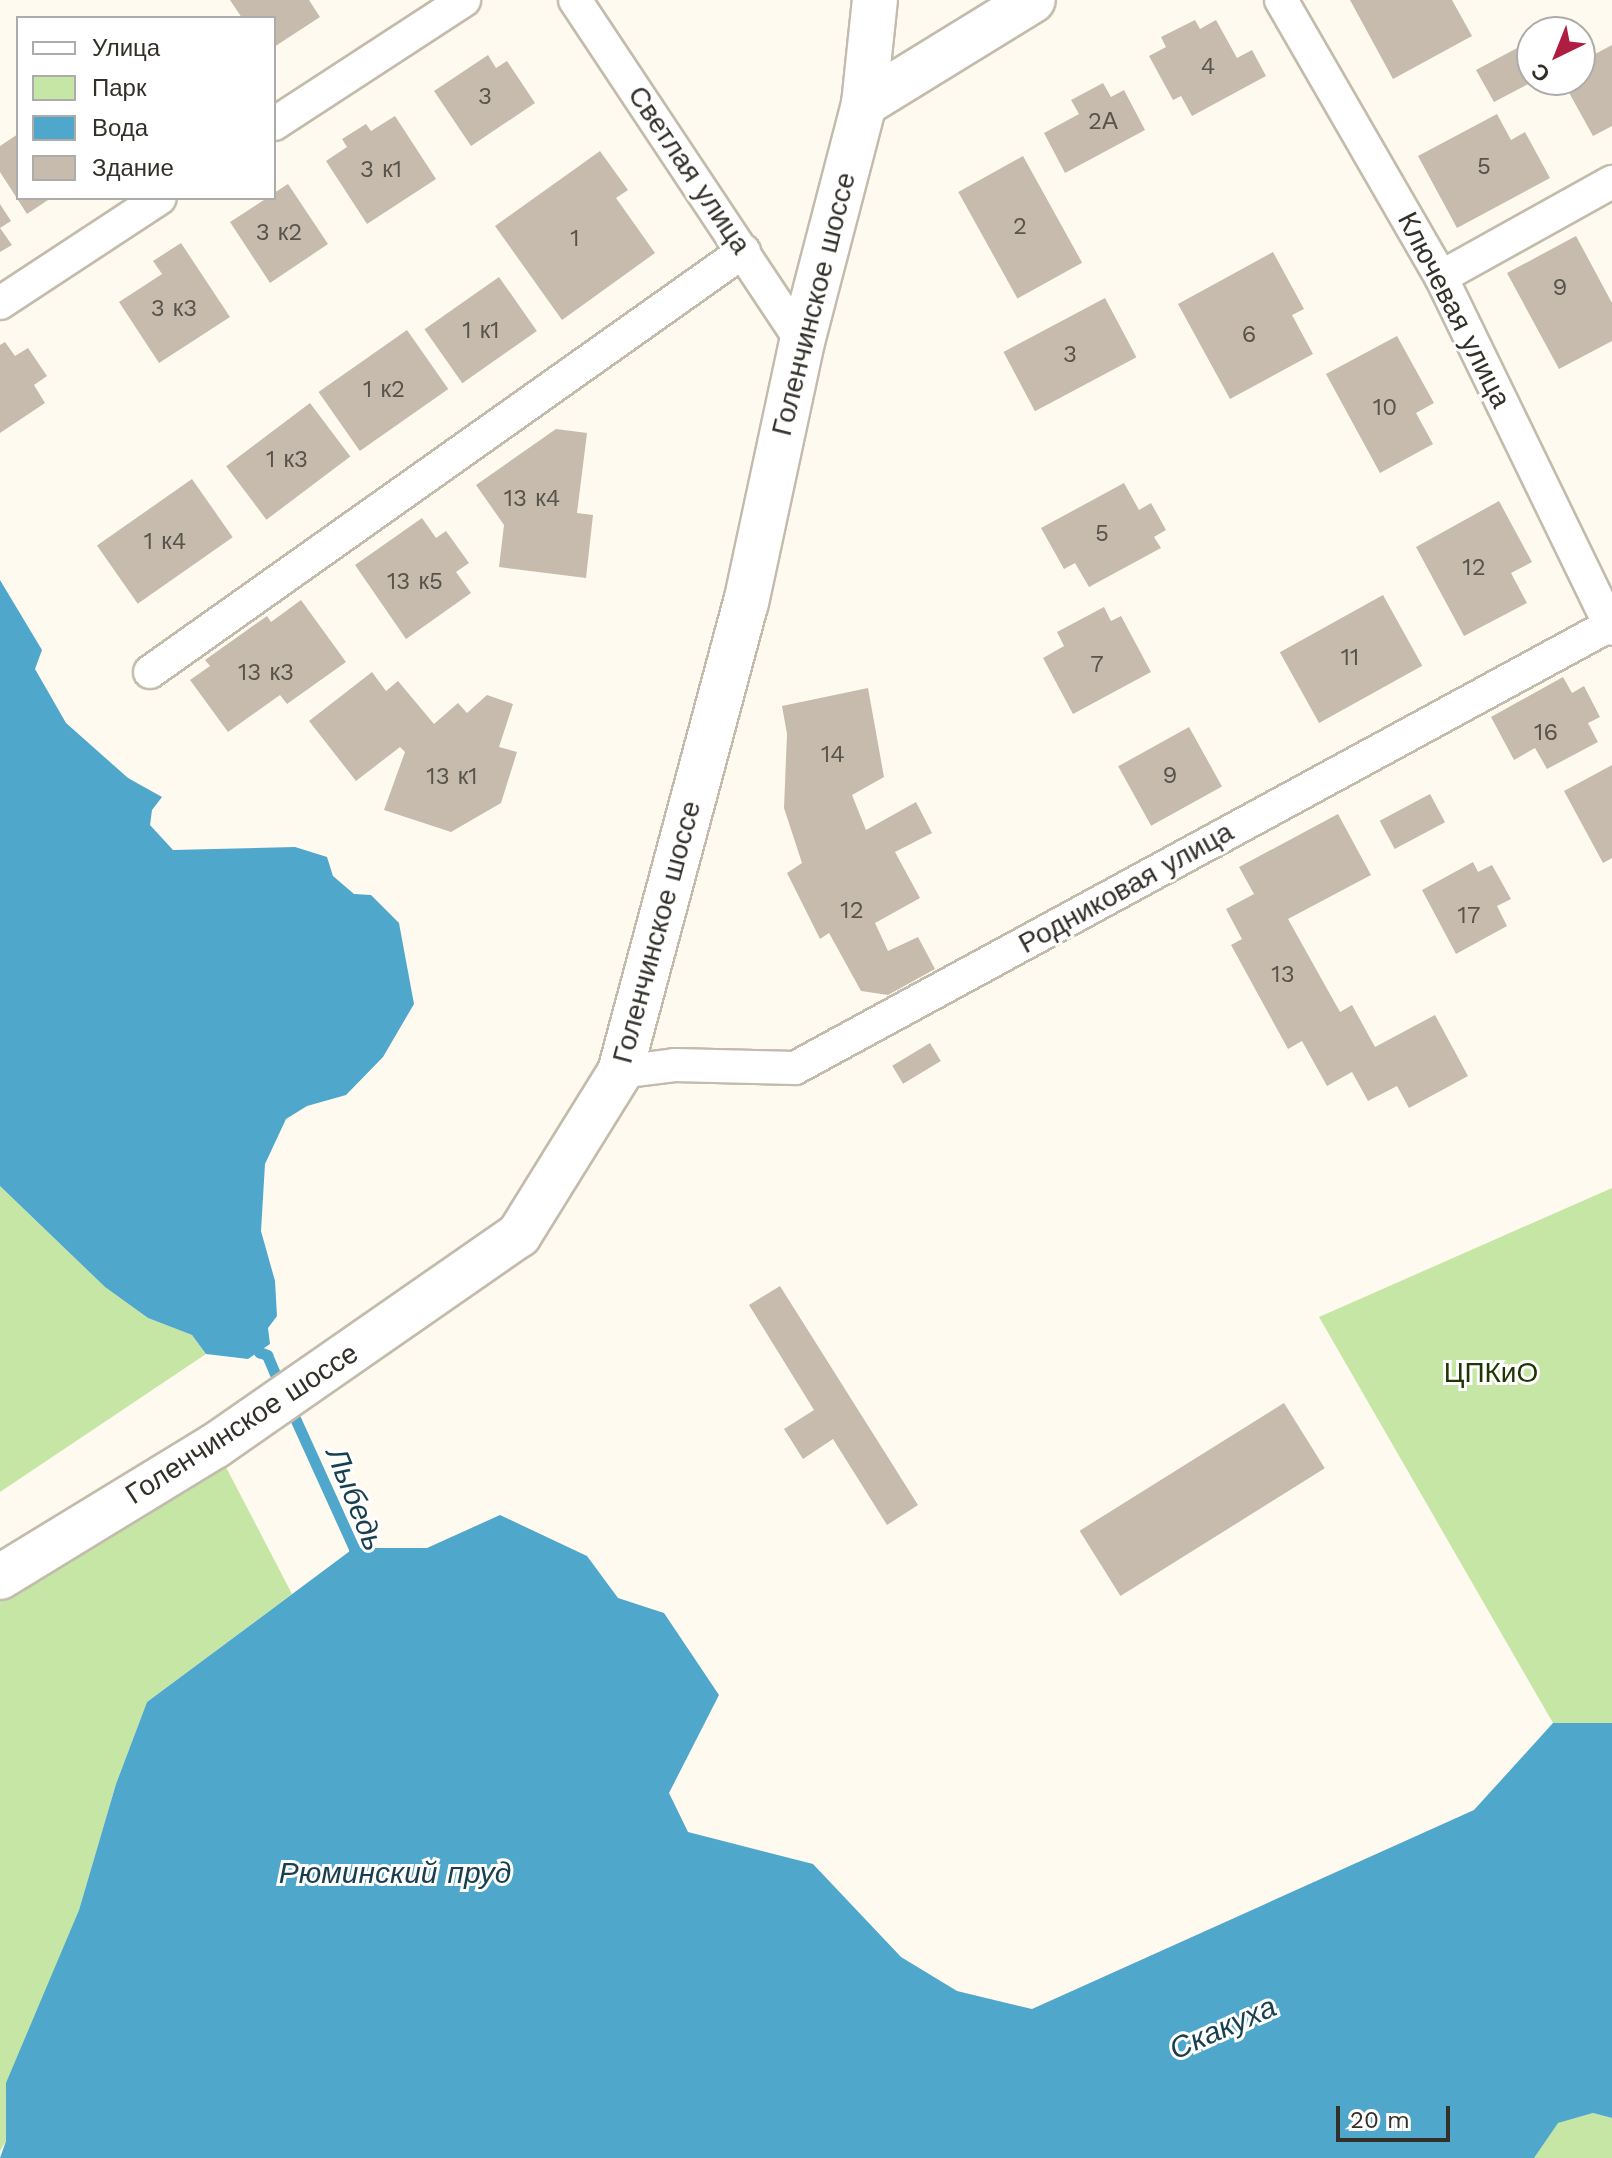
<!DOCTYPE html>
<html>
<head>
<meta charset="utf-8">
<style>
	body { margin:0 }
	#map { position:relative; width:1612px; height:2158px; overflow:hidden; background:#fffaf0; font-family:"Work Sans",sans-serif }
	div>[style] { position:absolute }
	.green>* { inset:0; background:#c5e6a5 }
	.water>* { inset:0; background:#50a7cc }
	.stream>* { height:11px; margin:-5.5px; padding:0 5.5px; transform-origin:5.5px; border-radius:5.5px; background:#50a7cc }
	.building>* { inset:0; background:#c6bbad; transform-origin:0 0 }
	.roads { filter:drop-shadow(2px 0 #c3bcac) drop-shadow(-2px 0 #c3bcac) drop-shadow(0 2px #c3bcac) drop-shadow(0 -2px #c3bcac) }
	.street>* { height:32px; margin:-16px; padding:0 16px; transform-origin:16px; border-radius:16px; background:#fff }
	.secondary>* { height:44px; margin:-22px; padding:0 22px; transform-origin:22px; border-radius:22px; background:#fff }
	span { translate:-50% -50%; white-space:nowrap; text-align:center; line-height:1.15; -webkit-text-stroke:6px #fff; paint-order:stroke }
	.number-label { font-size:24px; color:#58534b }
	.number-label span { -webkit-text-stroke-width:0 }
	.street-label { font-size:28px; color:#33302a }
	.park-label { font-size:28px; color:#213603 }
	.water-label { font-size:30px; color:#183f4f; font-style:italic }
	.legend { position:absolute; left:16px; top:16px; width:260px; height:184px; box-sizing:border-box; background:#fff; border:2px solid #adacaa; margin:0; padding:10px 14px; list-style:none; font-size:24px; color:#33302a }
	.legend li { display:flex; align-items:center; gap:16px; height:40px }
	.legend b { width:40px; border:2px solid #adacaa }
	.north { position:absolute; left:1516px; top:16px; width:80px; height:80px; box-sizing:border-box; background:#fff; border:2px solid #adacaa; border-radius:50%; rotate:223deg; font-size:22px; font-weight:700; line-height:32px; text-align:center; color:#33302a }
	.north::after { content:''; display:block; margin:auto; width:28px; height:36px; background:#b01d42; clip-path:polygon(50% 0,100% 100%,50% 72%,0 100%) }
	.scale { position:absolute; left:1336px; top:2106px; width:114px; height:36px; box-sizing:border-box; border:4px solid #33302a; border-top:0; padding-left:10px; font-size:24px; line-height:28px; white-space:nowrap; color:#33302a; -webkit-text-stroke:6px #fff; paint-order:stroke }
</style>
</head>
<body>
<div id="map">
	<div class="green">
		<div style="clip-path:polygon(0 1186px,105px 1287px,148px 1318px,192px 1335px,206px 1354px,0 1492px)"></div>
		<div style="clip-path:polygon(1612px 1188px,1612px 1723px,1553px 1723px,1319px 1317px)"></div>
		<div style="clip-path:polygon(215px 1446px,292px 1594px,147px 1702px,116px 1784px,79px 1910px,7px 2083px,6px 2141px,0 2151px,0 1577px)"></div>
		<div style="clip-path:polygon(1593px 2113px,1612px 2118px,1612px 2158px,1534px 2158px,1557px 2123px)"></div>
	</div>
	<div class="water">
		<div style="clip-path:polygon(0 580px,42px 650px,35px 669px,66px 723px,128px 778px,162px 797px,152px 810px,150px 825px,173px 850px,295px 847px,327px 857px,333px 876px,354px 894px,371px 895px,399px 923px,414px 1004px,383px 1057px,346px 1095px,307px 1106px,286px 1119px,265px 1164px,261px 1231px,275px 1281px,277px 1316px,268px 1328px,270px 1344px,248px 1359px,206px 1354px,192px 1335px,148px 1318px,105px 1287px,0 1186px)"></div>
		<div style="clip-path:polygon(500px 1515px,587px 1556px,618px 1598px,664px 1613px,719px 1695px,669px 1793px,688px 1832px,813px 1864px,901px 1957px,957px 1991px,1032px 2009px,1474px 1810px,1553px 1723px,1612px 1723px,1612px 2118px,1593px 2113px,1558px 2123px,1534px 2158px,0 2158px,6px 2141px,6px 2083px,79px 1910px,116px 1784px,147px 1702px,354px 1548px,427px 1548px)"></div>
	</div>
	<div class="stream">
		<div style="left:253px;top:1341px;width:13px;rotate:61deg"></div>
		<div style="left:259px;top:1352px;width:9px;rotate:21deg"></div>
		<div style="left:267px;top:1355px;width:38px;rotate:67deg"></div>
		<div style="left:289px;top:1405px;width:157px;rotate:65.6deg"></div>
		<div style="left:354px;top:1548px;width:14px;rotate:82deg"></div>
	</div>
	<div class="building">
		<div style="clip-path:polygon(230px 0,309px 0,320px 17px,274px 47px,274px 18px,242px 18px)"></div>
		<div style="clip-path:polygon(1350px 0,1452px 0,1472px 36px,1393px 79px)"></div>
		<div style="clip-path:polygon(1195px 20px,1200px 29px,1216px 20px,1237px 58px,1252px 50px,1266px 76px,1192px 116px,1181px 96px,1173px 100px,1149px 56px,1166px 47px,1161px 37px)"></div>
		<div style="clip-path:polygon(1532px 40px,1532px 80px,1536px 80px,1494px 102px,1476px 70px)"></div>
		<div style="clip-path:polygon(1612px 45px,1612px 126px,1593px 136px,1562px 80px,1580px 80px,1580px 62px)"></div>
		<div style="clip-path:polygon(488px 55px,496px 68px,507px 61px,535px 103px,471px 146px,434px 91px)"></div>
		<div style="clip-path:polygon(1103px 83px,1111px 97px,1124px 90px,1145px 130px,1065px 173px,1044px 133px,1079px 114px,1071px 100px)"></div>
		<div style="clip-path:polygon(1497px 114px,1511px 140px,1525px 132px,1550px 178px,1457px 228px,1418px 156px)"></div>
		<div style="clip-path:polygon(395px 116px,436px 179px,367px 224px,326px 161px,347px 147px,342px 139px,366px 124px,371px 131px)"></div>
		<div style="clip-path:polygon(18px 134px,18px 198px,51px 198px,27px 214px,0 172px,0 146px)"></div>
		<div style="clip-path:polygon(600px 151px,628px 190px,616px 198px,655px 253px,562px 320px,495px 226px)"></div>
		<div style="left:1023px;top:156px;width:122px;height:74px;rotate:61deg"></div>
		<div style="clip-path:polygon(288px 184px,328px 244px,270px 283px,230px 222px,267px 198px,274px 198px,274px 193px)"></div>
		<div style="clip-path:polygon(0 204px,11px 221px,0 228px,12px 245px,0 252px)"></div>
		<div style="clip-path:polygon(1576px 236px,1612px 303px,1612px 341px,1559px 369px,1507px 273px)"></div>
		<div style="clip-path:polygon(181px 243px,230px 317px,159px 363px,119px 302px,162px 274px,153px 261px)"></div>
		<div style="clip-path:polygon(1273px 252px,1304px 309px,1292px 315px,1313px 354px,1230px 399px,1178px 304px)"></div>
		<div style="left:499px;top:277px;width:66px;height:91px;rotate:55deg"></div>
		<div style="left:1105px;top:298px;width:67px;height:115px;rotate:62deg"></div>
		<div style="left:407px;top:330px;width:72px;height:108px;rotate:55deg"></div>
		<div style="clip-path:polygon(1397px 336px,1434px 403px,1416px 413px,1433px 444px,1380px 473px,1326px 374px)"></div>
		<div style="clip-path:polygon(5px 342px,15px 356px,28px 348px,47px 376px,34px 385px,45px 403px,0 433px,0 345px)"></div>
		<div style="left:310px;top:403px;width:67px;height:105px;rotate:53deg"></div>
		<div style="clip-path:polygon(556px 429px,587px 433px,577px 513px,593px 515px,586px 578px,499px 567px,504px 525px,476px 485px)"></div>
		<div style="left:192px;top:479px;width:71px;height:116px;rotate:55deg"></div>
		<div style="clip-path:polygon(1124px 483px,1139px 510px,1151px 503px,1166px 530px,1154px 537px,1161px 548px,1089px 587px,1075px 563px,1064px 569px,1041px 528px)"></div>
		<div style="clip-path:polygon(1499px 501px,1532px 562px,1511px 573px,1527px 603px,1464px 636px,1416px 547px)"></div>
		<div style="clip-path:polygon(422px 518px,436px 538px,446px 531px,469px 563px,456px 572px,471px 593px,406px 639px,355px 565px)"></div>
		<div style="left:1383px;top:595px;width:81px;height:118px;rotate:61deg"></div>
		<div style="clip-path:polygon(301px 600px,346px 662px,287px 704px,280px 695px,228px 732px,190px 680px,210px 666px,205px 660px,267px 616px,271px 622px)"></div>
		<div style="clip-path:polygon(1104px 607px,1111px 621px,1121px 616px,1151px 672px,1073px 714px,1043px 658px,1064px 646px,1057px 632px)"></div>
		<div style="clip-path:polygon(372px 672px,386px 691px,398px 681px,434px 724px,458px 703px,467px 713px,487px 695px,513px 704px,499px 747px,517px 752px,501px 803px,451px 832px,384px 810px,405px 752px,400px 747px,356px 781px,309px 721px)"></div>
		<div style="clip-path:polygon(1563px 677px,1572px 693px,1584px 686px,1600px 717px,1588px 723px,1598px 742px,1547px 769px,1535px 748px,1514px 760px,1491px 717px)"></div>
		<div style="clip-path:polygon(868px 688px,884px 777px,852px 795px,866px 830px,916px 802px,932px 833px,895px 852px,920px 898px,875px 923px,888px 951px,918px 937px,935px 969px,888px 995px,861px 991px,829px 933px,820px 939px,787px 873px,802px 863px,784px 808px,787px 734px,782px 706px)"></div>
		<div style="left:1189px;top:727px;width:68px;height:81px;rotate:61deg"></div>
		<div style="clip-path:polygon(1612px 765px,1612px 858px,1603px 863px,1564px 791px)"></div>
		<div style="left:1430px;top:794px;width:32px;height:57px;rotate:62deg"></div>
		<div style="clip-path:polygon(1338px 814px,1371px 875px,1288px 919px,1340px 1012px,1352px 1005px,1375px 1047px,1435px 1015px,1468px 1076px,1409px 1108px,1397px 1086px,1368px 1101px,1352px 1072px,1327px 1086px,1302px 1041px,1288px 1049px,1231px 945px,1242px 939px,1226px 909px,1254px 894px,1239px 867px)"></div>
		<div style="clip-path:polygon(1473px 862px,1478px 872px,1492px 865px,1511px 899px,1497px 906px,1507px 926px,1456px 954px,1422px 890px)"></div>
		<div style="left:930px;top:1043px;width:21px;height:44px;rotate:59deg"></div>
		<div style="clip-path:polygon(780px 1286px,918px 1505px,887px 1525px,833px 1439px,803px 1459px,784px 1429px,814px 1410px,749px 1305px)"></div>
		<div style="left:1284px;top:1403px;width:77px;height:241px;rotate:58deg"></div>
	</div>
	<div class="roads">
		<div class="street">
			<div style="left:575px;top:0;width:410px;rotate:56.4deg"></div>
			<div style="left:1281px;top:0;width:320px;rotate:60deg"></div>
			<div style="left:1441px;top:277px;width:391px;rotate:64.1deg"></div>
			<div style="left:274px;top:124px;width:227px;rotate:-33.1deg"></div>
			<div style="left:1441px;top:277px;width:196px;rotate:-29.1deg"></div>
			<div style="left:0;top:303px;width:191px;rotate:-33.3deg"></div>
			<div style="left:150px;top:672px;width:728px;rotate:-35.33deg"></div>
			<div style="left:620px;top:1072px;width:55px;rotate:-7.3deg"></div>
			<div style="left:675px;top:1065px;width:120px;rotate:1.4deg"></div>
			<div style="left:795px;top:1068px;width:930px;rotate:-28.52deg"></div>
		</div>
		<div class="secondary">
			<div style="left:864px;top:104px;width:198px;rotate:-31.6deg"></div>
			<div style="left:0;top:1577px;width:252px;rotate:-31.4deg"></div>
			<div style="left:215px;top:1446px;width:370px;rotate:-34.8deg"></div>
			<div style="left:519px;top:1235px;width:192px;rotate:-58.2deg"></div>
			<div style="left:620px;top:1072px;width:486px;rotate:-75deg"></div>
			<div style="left:746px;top:603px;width:267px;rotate:-77.9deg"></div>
			<div style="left:802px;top:342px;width:246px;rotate:-75.4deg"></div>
			<div style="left:864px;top:104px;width:105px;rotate:-84deg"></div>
		</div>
	</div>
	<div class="number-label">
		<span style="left:1208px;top:67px">4</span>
		<span style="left:485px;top:97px">3</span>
		<span style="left:1103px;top:122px">2А</span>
		<span style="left:1484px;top:167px">5</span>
		<span style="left:381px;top:170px">3 к1</span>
		<span style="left:1020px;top:227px">2</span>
		<span style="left:279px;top:233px">3 к2</span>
		<span style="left:575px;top:239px">1</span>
		<span style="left:1560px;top:288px">9</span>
		<span style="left:174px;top:309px">3 к3</span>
		<span style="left:481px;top:331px">1 к1</span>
		<span style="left:1249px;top:335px">6</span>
		<span style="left:1070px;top:355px">3</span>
		<span style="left:384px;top:390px">1 к2</span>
		<span style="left:1385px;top:408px">10</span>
		<span style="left:287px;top:460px">1 к3</span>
		<span style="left:532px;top:499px">13 к4</span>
		<span style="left:1102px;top:534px">5</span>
		<span style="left:165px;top:542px">1 к4</span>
		<span style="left:1474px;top:568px">12</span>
		<span style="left:415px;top:582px">13 к5</span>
		<span style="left:1350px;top:658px">11</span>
		<span style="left:1097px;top:665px">7</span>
		<span style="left:266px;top:673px">13 к3</span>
		<span style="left:1546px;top:733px">16</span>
		<span style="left:833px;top:755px">14</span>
		<span style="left:1170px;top:776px">9</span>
		<span style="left:452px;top:777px">13 к1</span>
		<span style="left:852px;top:911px">12</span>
		<span style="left:1469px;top:916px">17</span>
		<span style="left:1283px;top:975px">13</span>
	</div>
	<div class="street-label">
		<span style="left:689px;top:170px;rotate:56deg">Светлая улица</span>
		<span style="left:814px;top:304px;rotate:-76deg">Голенчинское шоссе</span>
		<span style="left:1454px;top:310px;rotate:63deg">Ключевая улица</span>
		<span style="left:1126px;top:888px;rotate:-29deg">Родниковая улица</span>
		<span style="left:657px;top:932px;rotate:-75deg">Голенчинское шоссе</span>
		<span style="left:242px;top:1424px;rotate:-33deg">Голенчинское шоссе</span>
	</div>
	<div class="park-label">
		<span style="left:1491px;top:1373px">ЦПКиО</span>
	</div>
	<div class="water-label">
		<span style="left:355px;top:1499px;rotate:68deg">Лыбедь</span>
		<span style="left:395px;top:1873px">Рюминский пруд</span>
		<span style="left:1223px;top:2028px;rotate:-24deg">Скакуха</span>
	</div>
	<ul class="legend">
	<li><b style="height:10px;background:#fff"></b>Улица</li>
	<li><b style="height:22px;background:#c5e6a5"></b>Парк</li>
	<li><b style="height:22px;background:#50a7cc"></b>Вода</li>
	<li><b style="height:22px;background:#c6bbad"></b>Здание</li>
	</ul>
	<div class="north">С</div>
	<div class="scale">20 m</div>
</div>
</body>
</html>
